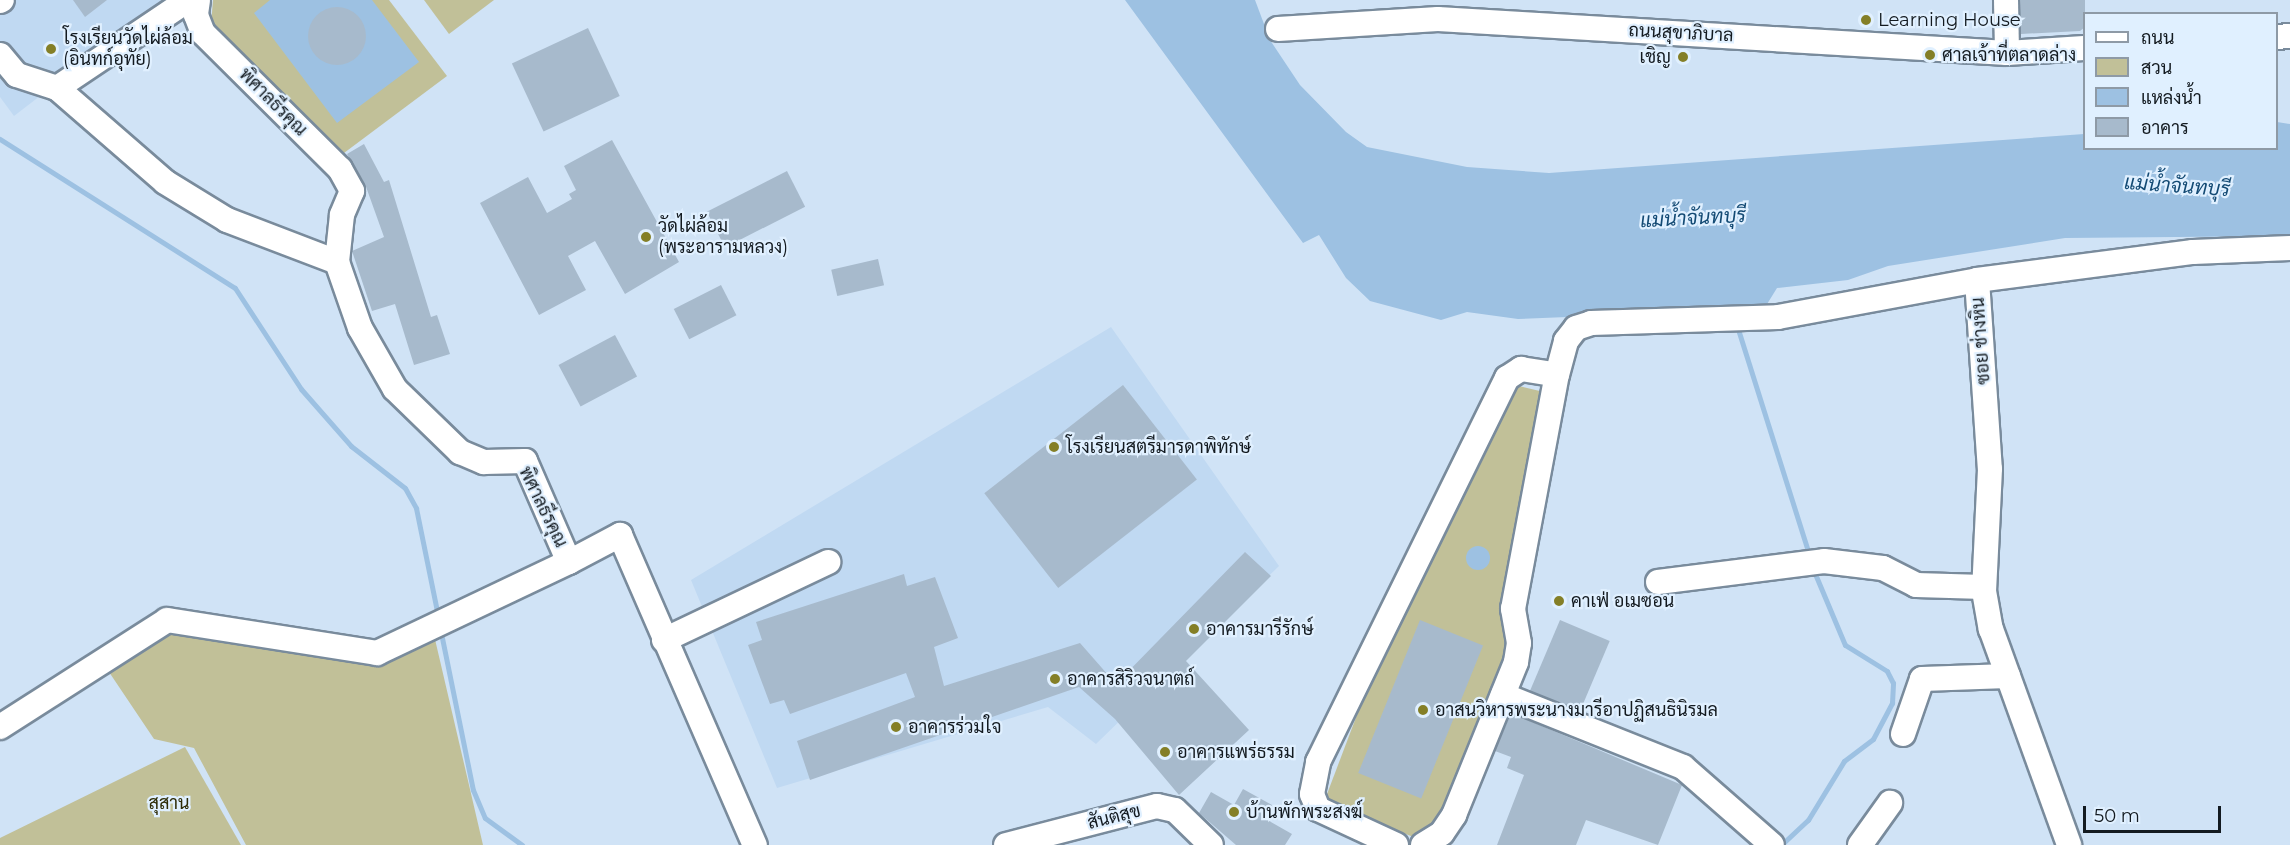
<!DOCTYPE html>
<html>
<head>
<meta charset="utf-8">
<style>
	body { margin:0 }
	#map { position:relative; width:2290px; height:845px; overflow:hidden; background:#d0e3f6; font-family:Montserrat,Sarabun,sans-serif }
	div>[style] { position:absolute }
	.built>* { inset:0; background:#c0d9f2 }
	.green>* { inset:0; background:#c1c098 }
	.water>* { inset:0; background:#9dc1e2 }
	.round { border-radius:50% }
	.stream>* { height:5px; margin:-2.5px; padding:0 2.5px; transform-origin:2.5px; border-radius:2.5px; background:#9dc1e2 }
	.building>* { inset:0; background:#a7bacc; transform-origin:0 0 }
	.roads { filter:drop-shadow(2px 0 #798b9c) drop-shadow(-2px 0 #798b9c) drop-shadow(0 2px #798b9c) drop-shadow(0 -2px #798b9c) }
	.minor>* { height:24px; margin:-12px; padding:0 12px; transform-origin:12px; border-radius:12px; background:#fff }
	.dots>* { width:16px; height:16px; translate:-50% -50%; box-sizing:border-box; border:3px solid #e0f0ff; border-radius:50% }
	span { translate:-50% -50%; white-space:nowrap; text-align:center; line-height:1.15; -webkit-text-stroke:4.5px #e0f0ff; paint-order:stroke }
	.poi-label { font-size:18px; color:#131a20 }
	.left { translate:0 -50%; text-align:left }
	.right { translate:-100% -50%; text-align:right }
	.street-label { font-size:18px; color:#131a20 }
	.park-label { font-size:18px; color:#2d2b05 }
	.water-label { font-size:20px; color:#134a74; font-style:italic }
	.legend { position:absolute; left:2083px; top:12px; width:195px; height:138px; box-sizing:border-box; background:#e0f0ff; border:2px solid #8e9aa6; margin:0; padding:8px 10px; list-style:none; font-size:18px; color:#131a20 }
	.legend li { display:flex; align-items:center; gap:12px; height:30px }
	.legend b { width:30px; border:2px solid #8e9aa6 }
	.scale { position:absolute; left:2083px; top:806px; width:138px; height:27px; box-sizing:border-box; border:3px solid #131a20; border-top:0; padding-left:8px; font-size:18px; line-height:21px; white-space:nowrap; color:#131a20; -webkit-text-stroke:4px #e0f0ff; paint-order:stroke }
</style>
</head>
<body>
<div id="map">
	<div class="built">
		<div style="clip-path:polygon(0 0,165px 0,14px 116px,0 97px)"></div>
		<div style="clip-path:polygon(1111px 327px,1279px 566px,1096px 744px,1048px 707px,777px 788px,691px 580px)"></div>
	</div>
	<div class="green">
		<div style="clip-path:polygon(213px 0,389px 0,447px 76px,344px 153px,211px 25px)"></div>
		<div style="clip-path:polygon(424px 0,494px 0,449px 34px)"></div>
		<div style="clip-path:polygon(1511px 384px,1548px 393px,1512px 648px,1445px 818px,1416px 838px,1324px 802px,1399px 604px)"></div>
		<div style="clip-path:polygon(166px 632px,387px 662px,434px 635px,483px 845px,246px 845px,194px 748px,154px 739px,109px 672px)"></div>
		<div style="clip-path:polygon(185px 747px,241px 845px,0 845px,0 838px)"></div>
	</div>
	<div class="water">
		<div style="clip-path:polygon(270px 0,372px 0,419px 62px,337px 123px,254px 13px)"></div>
		<div style="clip-path:polygon(1125px 0,1255px 0,1270px 40px,1300px 85px,1346px 132px,1367px 147px,1467px 167px,1549px 173px,2084px 134px,2084px 148px,2276px 148px,2277px 122px,2290px 124px,2290px 236px,2065px 238px,1888px 266px,1848px 280px,1777px 288px,1764px 309px,1518px 319px,1467px 312px,1441px 320px,1370px 301px,1346px 278px,1319px 235px,1303px 243px)"></div>
		<div class="round" style="left:1466px;top:546px;width:24px;height:24px"></div>
	</div>
	<div class="stream">
		<div style="left:0;top:139px;width:278px;rotate:32.4deg"></div>
		<div style="left:235px;top:288px;width:121px;rotate:56.8deg"></div>
		<div style="left:301px;top:389px;width:76px;rotate:48.7deg"></div>
		<div style="left:351px;top:446px;width:68px;rotate:37.9deg"></div>
		<div style="left:405px;top:488px;width:23px;rotate:61deg"></div>
		<div style="left:416px;top:508px;width:110px;rotate:78.5deg"></div>
		<div style="left:1737px;top:326px;width:242px;rotate:72.5deg"></div>
		<div style="left:440px;top:628px;width:165px;rotate:78.5deg"></div>
		<div style="left:473px;top:790px;width:30px;rotate:67deg"></div>
		<div style="left:485px;top:818px;width:46px;rotate:36.1deg"></div>
		<div style="left:1781px;top:845px;width:37px;rotate:-43deg"></div>
		<div style="left:1808px;top:820px;width:69px;rotate:-58.6deg"></div>
		<div style="left:1844px;top:761px;width:36px;rotate:-37deg"></div>
		<div style="left:1873px;top:739px;width:41px;rotate:-62.2deg"></div>
		<div style="left:1892px;top:703px;width:20px;rotate:-87deg"></div>
		<div style="left:1893px;top:683px;width:13px;rotate:-117deg"></div>
		<div style="left:1887px;top:671px;width:49px;rotate:-148.2deg"></div>
		<div style="left:1845px;top:645px;width:82px;rotate:-112.8deg"></div>
	</div>
	<div class="building">
		<div style="clip-path:polygon(73px 0,107px 0,85px 17px)"></div>
		<div style="clip-path:polygon(2020px 0,2085px 0,2085px 27px,2080px 31px,2021px 34px)"></div>
		<div class="round" style="left:308px;top:7px;width:58px;height:58px"></div>
		<div style="left:588px;top:28px;width:75px;height:84px;rotate:65deg"></div>
		<div style="clip-path:polygon(612px 140px,679px 262px,625px 294px,595px 241px,568px 256px,586px 290px,539px 315px,480px 203px,528px 177px,547px 213px,572px 199px,569px 194px,576px 190px,564px 166px)"></div>
		<div style="clip-path:polygon(364px 144px,384px 182px,389px 180px,431px 317px,437px 315px,450px 354px,414px 365px,395px 304px,372px 311px,352px 251px,384px 237px,365px 184px,347px 154px)"></div>
		<div style="left:787px;top:171px;width:40px;height:90px;rotate:63deg"></div>
		<div style="left:878px;top:259px;width:27px;height:48px;rotate:77deg"></div>
		<div style="left:721px;top:285px;width:34px;height:53px;rotate:63deg"></div>
		<div style="left:615px;top:335px;width:47px;height:64px;rotate:62deg"></div>
		<div style="left:1123px;top:385px;width:120px;height:176px;rotate:52deg"></div>
		<div style="clip-path:polygon(1245px 552px,1271px 576px,1186px 661px,1249px 730px,1179px 795px,1115px 719px,1079px 687px,810px 780px,797px 741px,915px 697px,906px 673px,790px 714px,784px 700px,770px 704px,748px 645px,762px 640px,756px 622px,904px 574px,907px 586px,935px 577px,958px 638px,934px 647px,944px 686px,1080px 643px,1116px 684px)"></div>
		<div style="left:1420px;top:620px;width:68px;height:165px;rotate:22deg"></div>
		<div style="left:1560px;top:620px;width:54px;height:77px;rotate:23deg"></div>
		<div style="clip-path:polygon(1511px 713px,1682px 785px,1658px 845px,1586px 820px,1576px 845px,1497px 845px,1524px 775px,1507px 768px,1511px 757px,1495px 751px)"></div>
		<div style="clip-path:polygon(1243px 789px,1272px 805px,1264px 818px,1292px 834px,1285px 845px,1236px 845px,1199px 813px,1211px 792px,1234px 805px)"></div>
	</div>
	<div class="roads">
		<div class="minor">
			<div style="left:188px;top:0;width:158px;rotate:146.1deg"></div>
			<div style="left:57px;top:88px;width:143px;rotate:41deg"></div>
			<div style="left:165px;top:182px;width:73px;rotate:31.5deg"></div>
			<div style="left:227px;top:220px;width:118px;rotate:20.9deg"></div>
			<div style="left:198px;top:0;width:15px;rotate:98deg"></div>
			<div style="left:196px;top:15px;width:19px;rotate:69deg"></div>
			<div style="left:203px;top:33px;width:193px;rotate:44.8deg"></div>
			<div style="left:340px;top:169px;width:25px;rotate:61deg"></div>
			<div style="left:352px;top:191px;width:26px;rotate:113deg"></div>
			<div style="left:342px;top:215px;width:47px;rotate:96.1deg"></div>
			<div style="left:337px;top:262px;width:70px;rotate:70.8deg"></div>
			<div style="left:360px;top:328px;width:70px;rotate:60.2deg"></div>
			<div style="left:395px;top:389px;width:91px;rotate:44.1deg"></div>
			<div style="left:460px;top:452px;width:26px;rotate:23deg"></div>
			<div style="left:484px;top:462px;width:41px;rotate:-1.4deg"></div>
			<div style="left:525px;top:461px;width:110px;rotate:66.5deg"></div>
			<div style="left:569px;top:562px;width:58px;rotate:-27.9deg"></div>
			<div style="left:620px;top:535px;width:338px;rotate:66.5deg"></div>
			<div style="left:2006px;top:0;width:53px;rotate:88.9deg"></div>
			<div style="left:0;top:1px;width:2px;rotate:-27deg"></div>
			<div style="left:1278px;top:29px;width:160px;rotate:-3.6deg"></div>
			<div style="left:1438px;top:19px;width:570px;rotate:3.42deg"></div>
			<div style="left:2007px;top:53px;width:77px;rotate:-3.7deg"></div>
			<div style="left:2276px;top:37px;width:14px;rotate:-4deg"></div>
			<div style="left:0;top:55px;width:26px;rotate:50deg"></div>
			<div style="left:17px;top:75px;width:42px;rotate:18deg"></div>
			<div style="left:1977px;top:280px;width:189px;rotate:86.1deg"></div>
			<div style="left:1990px;top:469px;width:122px;rotate:92.8deg"></div>
			<div style="left:1984px;top:591px;width:39px;rotate:80deg"></div>
			<div style="left:1991px;top:629px;width:230px;rotate:70.1deg"></div>
			<div style="left:1658px;top:582px;width:167px;rotate:-7.2deg"></div>
			<div style="left:1824px;top:561px;width:59px;rotate:6.8deg"></div>
			<div style="left:1883px;top:568px;width:37px;rotate:27deg"></div>
			<div style="left:1916px;top:585px;width:68px;rotate:1.7deg"></div>
			<div style="left:664px;top:640px;width:182px;rotate:-25.4deg"></div>
			<div style="left:1503px;top:695px;width:194px;rotate:21.8deg"></div>
			<div style="left:1683px;top:767px;width:118px;rotate:41.2deg"></div>
			<div style="left:0;top:727px;width:198px;rotate:-32.6deg"></div>
			<div style="left:167px;top:620px;width:213px;rotate:8.9deg"></div>
			<div style="left:377px;top:653px;width:212px;rotate:-25.4deg"></div>
			<div style="left:1903px;top:734px;width:58px;rotate:-70.9deg"></div>
			<div style="left:1922px;top:679px;width:86px;rotate:-2deg"></div>
			<div style="left:1006px;top:845px;width:156px;rotate:-14.5deg"></div>
			<div style="left:1157px;top:806px;width:18px;rotate:13deg"></div>
			<div style="left:1175px;top:810px;width:50px;rotate:44.2deg"></div>
			<div style="left:1396px;top:845px;width:86px;rotate:-155.2deg"></div>
			<div style="left:1318px;top:809px;width:16px;rotate:-112deg"></div>
			<div style="left:1312px;top:794px;width:33px;rotate:-79deg"></div>
			<div style="left:1318px;top:762px;width:428px;rotate:-63.8deg"></div>
			<div style="left:1507px;top:378px;width:17px;rotate:-33deg"></div>
			<div style="left:1521px;top:369px;width:36px;rotate:9deg"></div>
			<div style="left:1423px;top:845px;width:22px;rotate:-32deg"></div>
			<div style="left:1442px;top:833px;width:22px;rotate:-56deg"></div>
			<div style="left:1454px;top:815px;width:165px;rotate:-67.9deg"></div>
			<div style="left:1516px;top:662px;width:19px;rotate:-81deg"></div>
			<div style="left:1519px;top:643px;width:35px;rotate:-100deg"></div>
			<div style="left:1513px;top:609px;width:238px;rotate:-79.4deg"></div>
			<div style="left:1557px;top:375px;width:35px;rotate:-75deg"></div>
			<div style="left:1566px;top:341px;width:16px;rotate:-52deg"></div>
			<div style="left:1576px;top:328px;width:16px;rotate:-18deg"></div>
			<div style="left:1591px;top:323px;width:187px;rotate:-1.8deg"></div>
			<div style="left:1778px;top:317px;width:202px;rotate:-10.5deg"></div>
			<div style="left:1977px;top:280px;width:218px;rotate:-7.4deg"></div>
			<div style="left:2193px;top:252px;width:97px;rotate:-2.4deg"></div>
			<div style="left:1860px;top:845px;width:52px;rotate:-54.5deg"></div>
		</div>
	</div>
	<div class="dots">
		<div style="left:1866px;top:20px;background:#847f27"></div>
		<div style="left:51px;top:49px;background:#847f27"></div>
		<div style="left:1930px;top:55px;background:#847f27"></div>
		<div style="left:1683px;top:57px;background:#847f27"></div>
		<div style="left:646px;top:237px;background:#847f27"></div>
		<div style="left:1054px;top:447px;background:#847f27"></div>
		<div style="left:1559px;top:601px;background:#847f27"></div>
		<div style="left:1194px;top:629px;background:#847f27"></div>
		<div style="left:1055px;top:679px;background:#847f27"></div>
		<div style="left:1423px;top:710px;background:#847f27"></div>
		<div style="left:896px;top:727px;background:#847f27"></div>
		<div style="left:1165px;top:752px;background:#847f27"></div>
		<div style="left:1234px;top:812px;background:#847f27"></div>
	</div>
	<div class="poi-label">
		<span class="left" style="left:1878px;top:20px">Learning House</span>
		<span class="left" style="left:63px;top:49px">โรงเรียนวัดไผ่ล้อม<br>(อินทก์อุทัย)</span>
		<span class="left" style="left:1942px;top:55px">ศาลเจ้าที่ตลาดล่าง</span>
		<span class="right" style="left:1671px;top:57px">เชิญ</span>
		<span class="left" style="left:658px;top:237px">วัดไผ่ล้อม<br>(พระอารามหลวง)</span>
		<span class="left" style="left:1066px;top:447px">โรงเรียนสตรีมารดาพิทักษ์</span>
		<span class="left" style="left:1571px;top:601px">คาเฟ่ อเมซอน</span>
		<span class="left" style="left:1206px;top:629px">อาคารมารีรักษ์</span>
		<span class="left" style="left:1067px;top:679px">อาคารสิริวจนาตถ์</span>
		<span class="left" style="left:1435px;top:710px">อาสนวิหารพระนางมารีอาปฏิสนธินิรมล</span>
		<span class="left" style="left:908px;top:727px">อาคารร่วมใจ</span>
		<span class="left" style="left:1177px;top:752px">อาคารแพร่ธรรม</span>
		<span class="left" style="left:1246px;top:812px">บ้านพักพระสงฆ์</span>
	</div>
	<div class="street-label">
		<span style="left:1681px;top:33px;rotate:3deg">ถนนสุขาภิบาล</span>
		<span style="left:273px;top:102px;rotate:45deg">พิศาลธีรคุณ</span>
		<span style="left:1981px;top:341px;rotate:-94deg">ซอย ช่างหิน</span>
		<span style="left:543px;top:507px;rotate:64deg">พิศาลธีรคุณ</span>
		<span style="left:1114px;top:817px;rotate:-14deg">สันติสุข</span>
	</div>
	<div class="park-label">
		<span style="left:169px;top:803px">สุสาน</span>
	</div>
	<div class="water-label">
		<span style="left:2177px;top:186px;rotate:4deg">แม่น้ำจันทบุรี</span>
		<span style="left:1693px;top:218px;rotate:-3deg">แม่น้ำจันทบุรี</span>
	</div>
	<ul class="legend">
	<li><b style="height:8px;background:#fff"></b>ถนน</li>
	<li><b style="height:16px;background:#c1c098"></b>สวน</li>
	<li><b style="height:16px;background:#9dc1e2"></b>แหล่งน้ำ</li>
	<li><b style="height:16px;background:#a7bacc"></b>อาคาร</li>
	</ul>
	<div class="scale">50 m</div>
</div>
</body>
</html>
